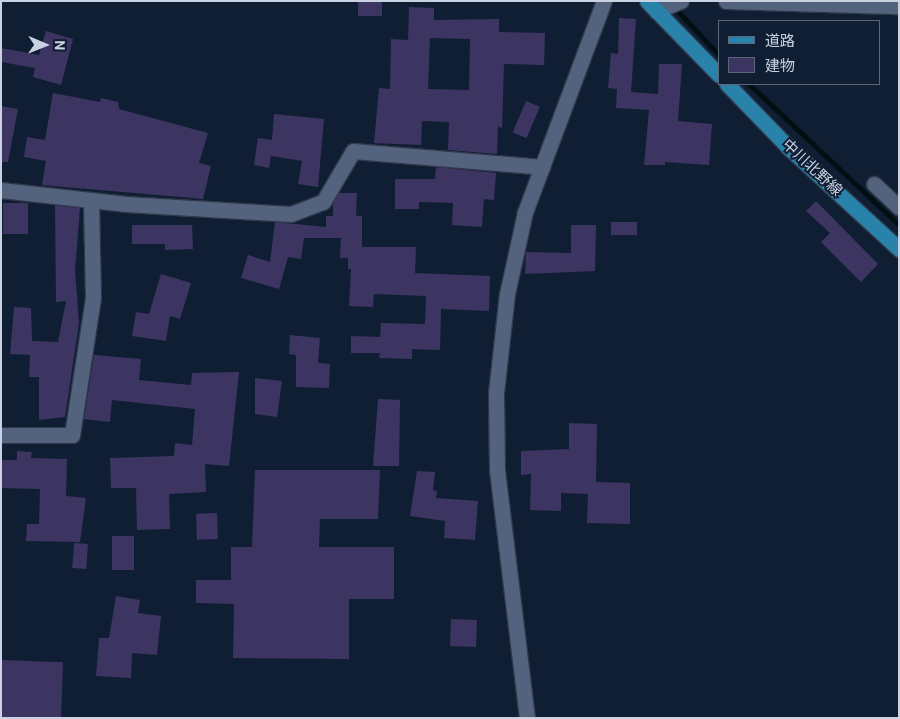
<!DOCTYPE html>
<html>
<head>
<meta charset="utf-8">
<style>
	body { margin:0 }
	#map { position:relative; width:900px; height:719px; overflow:hidden; background:#101e34; font-family:Roboto,"Noto Sans JP",sans-serif }
	div>[style] { position:absolute }
	.stream>* { height:5px; margin:-2.5px; padding:0 2.5px; transform-origin:2.5px; border-radius:2.5px; background:#001012 }
	.building>* { inset:0; background:#3c3561; transform-origin:0 0 }
	.roads { filter:drop-shadow(1px 0 #31384b) drop-shadow(-1px 0 #31384b) drop-shadow(0 1px #31384b) drop-shadow(0 -1px #31384b) }
	.minor>* { height:15px; margin:-7.5px; padding:0 7.5px; transform-origin:7.5px; border-radius:7.5px; background:#53637e }
	.major>* { height:15px; margin:-7.5px; padding:0 7.5px; transform-origin:7.5px; border-radius:7.5px; background:#2882a9 }
	span { translate:-50% -50%; white-space:nowrap; text-align:center; line-height:1.15; -webkit-text-stroke:4px #101e34; paint-order:stroke }
	.street-label { font-size:15px; color:#c9d2e2 }
	.frame { position:absolute; inset:0; border:2px solid #c9d2e2; pointer-events:none }
	.legend { position:absolute; left:718px; top:20px; width:162px; height:65px; box-sizing:border-box; background:#101e34; border:1px solid #5a667a; margin:0; padding:6px 9px; list-style:none; font-size:15px; color:#c9d2e2 }
	.legend li { display:flex; align-items:center; gap:10px; height:25px }
	.legend b { width:25px; border:1px solid #5a667a }
	.north { position:absolute; left:20px; top:20px; width:50px; height:50px; -webkit-text-stroke:4px #101e34; paint-order:stroke; rotate:91deg; font-size:14px; font-weight:700; line-height:20px; text-align:center; color:#c9d2e2 }
	.north::after { content:''; display:block; margin:auto; width:18px; height:22px; background:#c9d2e2; clip-path:polygon(50% 0,100% 100%,50% 72%,0 100%) }
</style>
</head>
<body>
<div id="map">
	<div class="stream">
		<div style="left:673px;top:6px;width:67px;rotate:46.8deg"></div>
		<div style="left:749px;top:84px;width:206px;rotate:43.2deg"></div>
	</div>
	<div class="building">
		<div style="left:358px;top:1px;width:24px;height:15px"></div>
		<div style="clip-path:polygon(evenodd,409px 7px,434px 8px,434px 20px,499px 19px,499px 32px,545px 33px,544px 65px,504px 64px,502px 128px,498px 126px,497px 154px,448px 150px,449px 122px,422px 121px,421px 145px,374px 143px,379px 88px,390px 89px,391px 39px,408px 40px,409px 7px,430px 38px,470px 39px,469px 90px,428px 89px,430px 38px)"></div>
		<div style="clip-path:polygon(619px 18px,636px 19px,631px 92px,658px 94px,659px 64px,682px 64px,678px 121px,712px 124px,709px 165px,665px 162px,665px 165px,644px 165px,649px 110px,616px 108px,617px 89px,608px 88px,611px 53px,618px 54px)"></div>
		<div style="clip-path:polygon(46px 31px,73px 39px,61px 85px,33px 77px,35px 68px,1px 62px,1px 48px,39px 55px)"></div>
		<div style="clip-path:polygon(53px 93px,100px 102px,101px 98px,118px 102px,119px 109px,208px 133px,199px 163px,211px 166px,203px 199px,42px 185px,46px 161px,24px 157px,27px 137px,45px 140px)"></div>
		<div style="left:526px;top:101px;width:15px;height:34px;rotate:23deg"></div>
		<div style="clip-path:polygon(1px 106px,18px 109px,8px 162px,1px 162px)"></div>
		<div style="clip-path:polygon(274px 114px,324px 119px,318px 187px,298px 184px,302px 161px,271px 156px,269px 168px,254px 165px,258px 138px,272px 140px)"></div>
		<div style="clip-path:polygon(436px 167px,496px 173px,494px 200px,484px 199px,482px 227px,452px 225px,453px 203px,419px 202px,419px 209px,395px 209px,395px 179px,435px 179px)"></div>
		<div style="clip-path:polygon(339px 193px,357px 193px,356px 216px,362px 216px,362px 247px,416px 247px,415px 273px,490px 276px,489px 311px,441px 309px,440px 350px,412px 349px,412px 359px,379px 358px,380px 353px,351px 353px,351px 336px,380px 337px,381px 323px,425px 324px,426px 296px,374px 294px,373px 307px,349px 306px,351px 269px,348px 269px,348px 258px,340px 258px,341px 238px,304px 238px,301px 259px,288px 257px,279px 289px,241px 278px,248px 255px,270px 262px,275px 222px,326px 227px,326px 216px,333px 216px,333px 203px)"></div>
		<div style="clip-path:polygon(816px 201px,878px 264px,861px 282px,821px 242px,830px 233px,806px 211px)"></div>
		<div style="left:3px;top:203px;width:25px;height:31px"></div>
		<div style="clip-path:polygon(55px 205px,80px 208px,75px 270px,79px 323px,65px 417px,39px 420px,39px 377px,29px 377px,30px 355px,10px 354px,14px 307px,31px 308px,32px 341px,58px 342px,66px 301px,56px 302px)"></div>
		<div style="left:611px;top:222px;width:26px;height:13px"></div>
		<div style="clip-path:polygon(132px 225px,192px 225px,193px 249px,165px 250px,165px 244px,132px 244px)"></div>
		<div style="clip-path:polygon(571px 225px,596px 225px,595px 271px,525px 274px,526px 252px,571px 253px)"></div>
		<div style="clip-path:polygon(161px 274px,191px 283px,180px 319px,170px 316px,166px 341px,132px 336px,136px 312px,149px 314px)"></div>
		<div style="clip-path:polygon(290px 335px,320px 338px,318px 363px,330px 364px,329px 388px,296px 387px,296px 355px,289px 354px)"></div>
		<div style="clip-path:polygon(94px 355px,141px 359px,139px 380px,191px 385px,192px 373px,239px 372px,229px 466px,205px 464px,206px 492px,169px 494px,170px 529px,137px 530px,136px 488px,111px 488px,110px 458px,174px 456px,175px 443px,192px 445px,195px 409px,112px 400px,110px 422px,84px 419px)"></div>
		<div style="clip-path:polygon(255px 378px,282px 381px,277px 417px,255px 414px)"></div>
		<div style="clip-path:polygon(378px 399px,400px 400px,399px 466px,373px 466px)"></div>
		<div style="clip-path:polygon(569px 423px,597px 424px,596px 482px,630px 483px,630px 524px,587px 523px,588px 494px,561px 493px,561px 511px,530px 510px,531px 474px,521px 475px,521px 451px,569px 449px)"></div>
		<div style="clip-path:polygon(17px 451px,32px 452px,31px 458px,67px 459px,66px 496px,86px 498px,80px 542px,26px 541px,27px 524px,39px 524px,40px 489px,1px 488px,1px 460px,17px 460px)"></div>
		<div style="clip-path:polygon(255px 470px,380px 470px,378px 519px,320px 519px,319px 547px,394px 547px,394px 599px,349px 599px,349px 659px,233px 658px,234px 604px,196px 603px,196px 580px,231px 580px,231px 547px,252px 547px)"></div>
		<div style="clip-path:polygon(417px 471px,435px 472px,433px 490px,437px 491px,436px 498px,478px 501px,475px 540px,444px 538px,445px 521px,410px 516px)"></div>
		<div style="left:217px;top:513px;width:26px;height:21px;rotate:88deg"></div>
		<div style="left:112px;top:536px;width:22px;height:34px"></div>
		<div style="left:74px;top:543px;width:14px;height:25px;rotate:4deg"></div>
		<div style="clip-path:polygon(116px 596px,140px 600px,138px 613px,161px 616px,157px 655px,132px 653px,131px 678px,96px 676px,99px 638px,109px 638px)"></div>
		<div style="left:451px;top:619px;width:26px;height:27px;rotate:2deg"></div>
		<div style="left:1px;top:660px;width:62px;height:58px;rotate:2deg"></div>
	</div>
	<div class="roads">
		<div class="minor">
			<div style="left:726px;top:1px;width:173px;rotate:1.7deg"></div>
			<div style="left:656px;top:11px;width:27px;rotate:-22deg"></div>
			<div style="left:874px;top:184px;width:34px;rotate:43deg"></div>
			<div style="left:1px;top:190px;width:126px;rotate:6.4deg"></div>
			<div style="left:126px;top:204px;width:165px;rotate:3.5deg"></div>
			<div style="left:291px;top:214px;width:34px;rotate:-21deg"></div>
			<div style="left:323px;top:202px;width:59px;rotate:-59.5deg"></div>
			<div style="left:353px;top:151px;width:190px;rotate:4.8deg"></div>
			<div style="left:1px;top:435px;width:71px"></div>
			<div style="left:72px;top:435px;width:140px;rotate:-81.3deg"></div>
			<div style="left:93px;top:297px;width:96px;rotate:-91.2deg"></div>
			<div style="left:527px;top:718px;width:251px;rotate:-96.9deg"></div>
			<div style="left:497px;top:469px;width:76px;rotate:-90.8deg"></div>
			<div style="left:496px;top:393px;width:100px;rotate:-83.7deg"></div>
			<div style="left:507px;top:294px;width:84px;rotate:-77.6deg"></div>
			<div style="left:525px;top:212px;width:225px;rotate:-69.5deg"></div>
		</div>
		<div class="major">
			<div style="left:647px;top:1px;width:103px;rotate:45.8deg"></div>
			<div style="left:727px;top:84px;width:88px;rotate:45.9deg"></div>
			<div style="left:788px;top:147px;width:151px;rotate:42.6deg"></div>
		</div>
	</div>
	<div class="street-label">
		<span style="left:812px;top:168px;rotate:43deg">中川北野線</span>
	</div>
	<div class="frame"></div>
	<ul class="legend">
	<li><b style="height:6px;background:#2882a9"></b>道路</li>
	<li><b style="height:14px;background:#3c3561"></b>建物</li>
	</ul>
	<div class="north">N</div>
</div>
</body>
</html>
